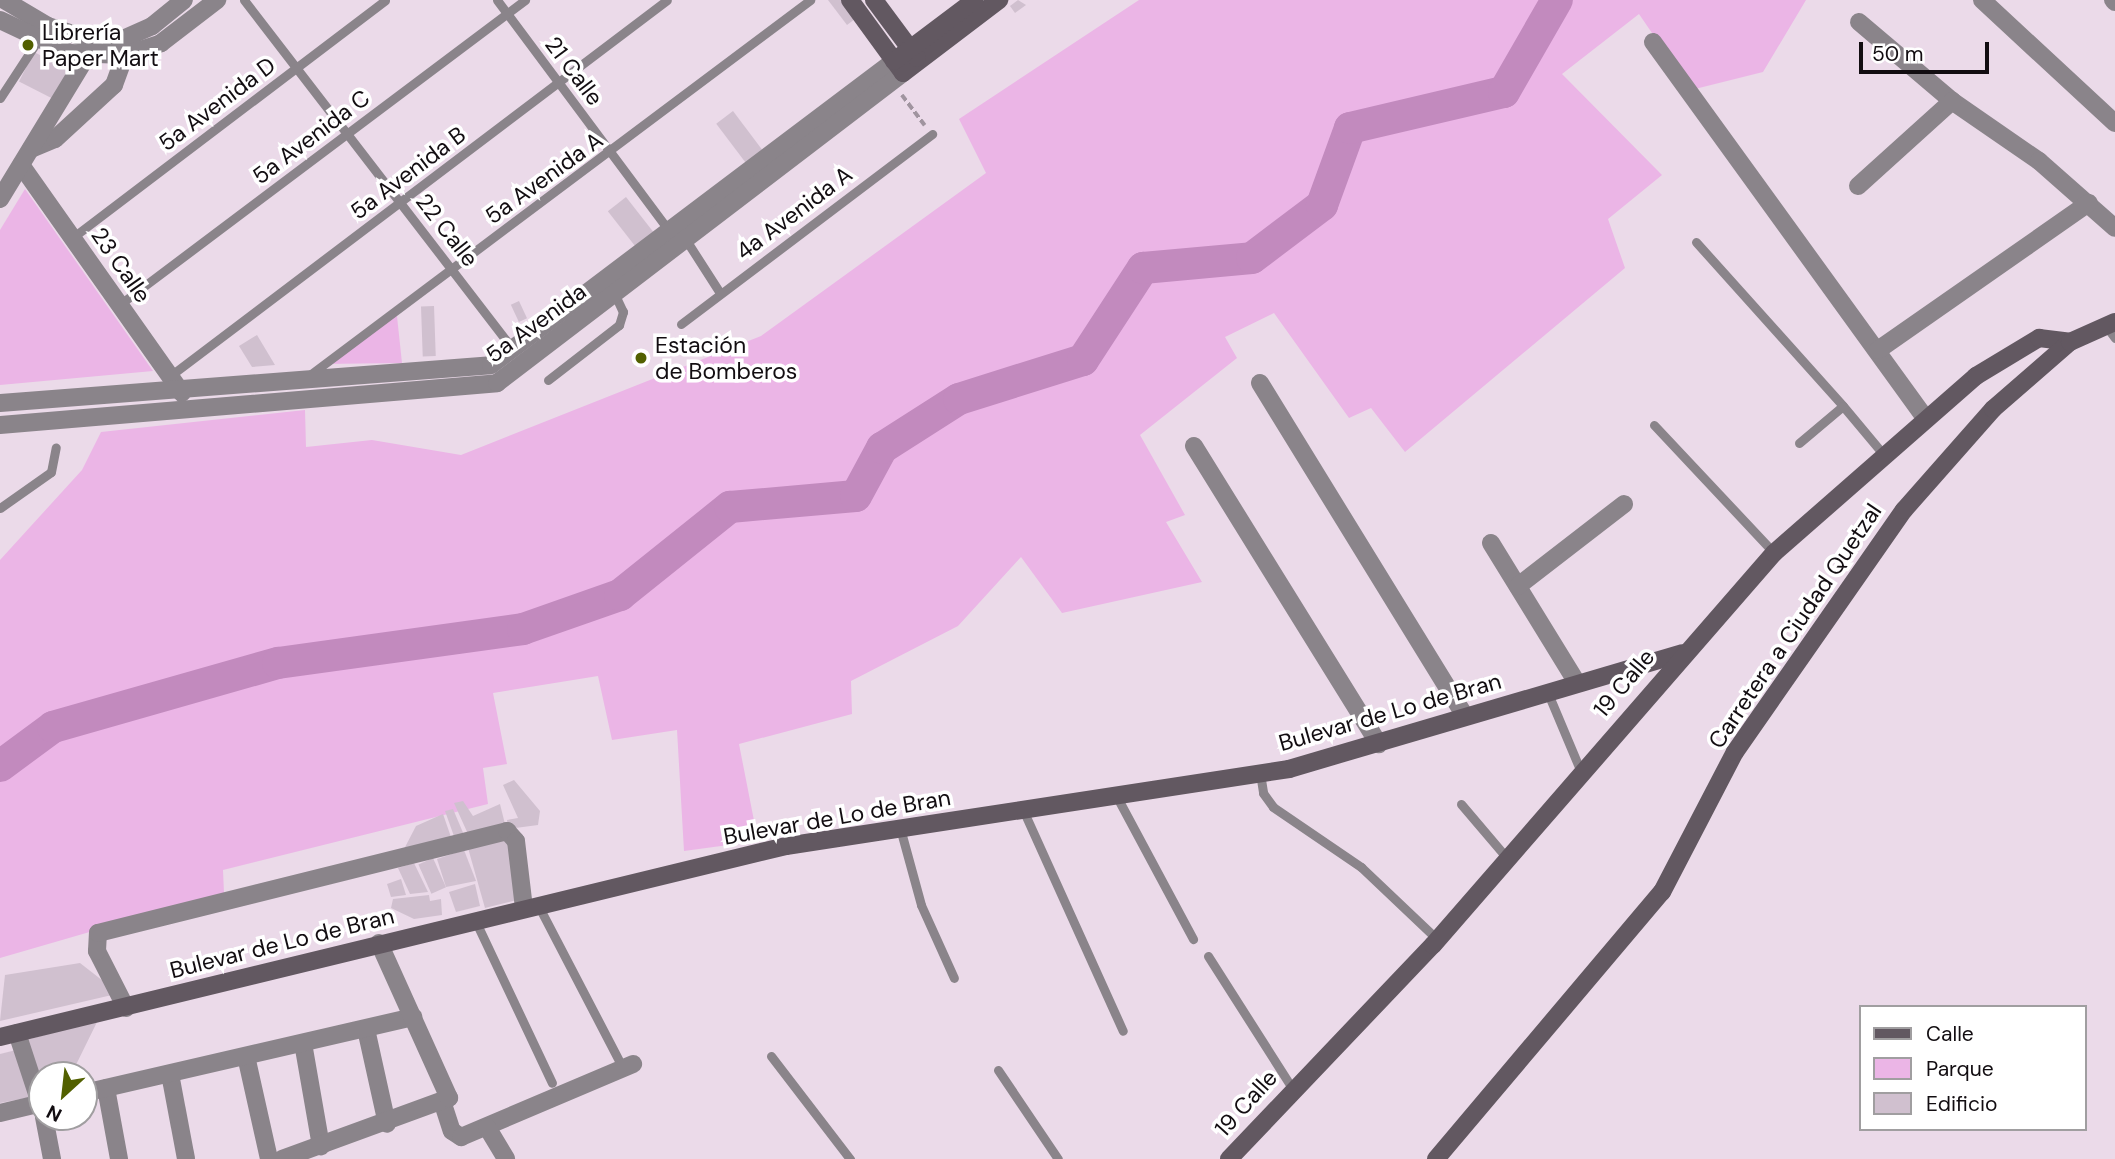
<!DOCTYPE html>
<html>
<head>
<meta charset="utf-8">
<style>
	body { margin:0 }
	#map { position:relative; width:2115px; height:1159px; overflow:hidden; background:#ebdae9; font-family:"DM Sans",sans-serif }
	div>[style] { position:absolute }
	.green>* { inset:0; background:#ebb5e6 }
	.river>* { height:32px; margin:-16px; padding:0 16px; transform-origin:16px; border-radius:16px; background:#c28abe }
	.building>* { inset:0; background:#d0c0cf; transform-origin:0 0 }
	.path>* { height:3.5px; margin-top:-1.75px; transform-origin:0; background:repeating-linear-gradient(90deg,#a0949f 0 7px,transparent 0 10.5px) }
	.lane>* { height:9px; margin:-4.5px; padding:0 4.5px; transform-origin:4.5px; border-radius:4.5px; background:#8a848a }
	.street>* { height:18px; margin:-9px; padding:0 9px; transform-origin:9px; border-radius:9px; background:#8a848a }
	.secondary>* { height:18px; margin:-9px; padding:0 9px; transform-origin:9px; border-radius:9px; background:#625861 }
	.dots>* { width:19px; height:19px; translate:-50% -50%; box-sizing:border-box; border:4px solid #fff; border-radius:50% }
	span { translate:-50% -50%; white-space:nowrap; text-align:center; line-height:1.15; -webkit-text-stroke:7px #fff; paint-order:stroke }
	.poi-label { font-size:23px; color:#120d11 }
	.left { translate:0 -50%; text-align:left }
	.street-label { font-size:23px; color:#120d11 }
	.legend { position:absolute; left:1859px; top:1005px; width:228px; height:126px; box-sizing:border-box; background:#fff; border:2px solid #a09ea0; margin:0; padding:9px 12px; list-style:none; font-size:21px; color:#120d11 }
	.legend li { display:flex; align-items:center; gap:14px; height:35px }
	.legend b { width:35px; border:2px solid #a09ea0 }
	.north { position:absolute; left:28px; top:1061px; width:70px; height:70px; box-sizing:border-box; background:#fff; border:2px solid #a09ea0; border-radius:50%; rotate:207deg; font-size:19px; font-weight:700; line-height:28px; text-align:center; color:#120d11 }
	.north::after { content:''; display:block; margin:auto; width:24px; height:32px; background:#526000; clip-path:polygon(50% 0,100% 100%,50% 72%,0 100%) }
	.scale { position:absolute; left:1859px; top:42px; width:130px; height:32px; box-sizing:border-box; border:4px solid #120d11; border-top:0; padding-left:9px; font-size:21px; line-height:24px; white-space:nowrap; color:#120d11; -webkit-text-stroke:5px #fff; paint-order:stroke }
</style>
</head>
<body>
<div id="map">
	<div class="green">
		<div style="clip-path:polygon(1139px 0,1806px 0,1763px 72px,1691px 90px,1639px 14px,1562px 74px,1662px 175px,1608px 219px,1625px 268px,1405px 452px,1371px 408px,1349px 418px,1274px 313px,1225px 337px,1237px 358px,1140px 435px,1185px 515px,1166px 522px,1202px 582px,1062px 613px,1021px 557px,958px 626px,851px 681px,852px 714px,739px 744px,758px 841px,684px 851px,677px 730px,612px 740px,598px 676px,493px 693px,507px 764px,483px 768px,488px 804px,223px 870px,224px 893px,0 958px,0 560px,82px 470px,101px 432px,305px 410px,306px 447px,372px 440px,461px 455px,761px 336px,986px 173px,959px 119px)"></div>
		<div style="clip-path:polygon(25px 189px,153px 371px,0 385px,0 230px)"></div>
		<div style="clip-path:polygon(396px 307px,402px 363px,323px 364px)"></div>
	</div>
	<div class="river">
		<div style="left:0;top:766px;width:66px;rotate:-36.3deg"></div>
		<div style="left:53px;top:727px;width:234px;rotate:-15.9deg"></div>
		<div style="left:278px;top:663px;width:247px;rotate:-7.9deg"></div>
		<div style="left:523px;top:629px;width:103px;rotate:-19.3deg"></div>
		<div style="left:620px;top:595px;width:141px;rotate:-38.7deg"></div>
		<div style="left:730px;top:507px;width:126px;rotate:-5deg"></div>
		<div style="left:856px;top:496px;width:55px;rotate:-61.6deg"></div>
		<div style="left:882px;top:448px;width:91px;rotate:-32.5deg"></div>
		<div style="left:959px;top:399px;width:130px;rotate:-17.5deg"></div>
		<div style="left:1083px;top:360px;width:110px;rotate:-56.9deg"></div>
		<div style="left:1143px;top:268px;width:109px;rotate:-5.2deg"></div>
		<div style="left:1252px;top:258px;width:88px;rotate:-37.1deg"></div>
		<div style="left:1322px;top:205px;width:82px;rotate:-70deg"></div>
		<div style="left:1350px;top:128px;width:158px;rotate:-13.2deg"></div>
		<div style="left:1504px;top:92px;width:106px;rotate:-60.1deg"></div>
	</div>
	<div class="building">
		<div style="clip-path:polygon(828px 0,847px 0,859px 16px,847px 25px)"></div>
		<div style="clip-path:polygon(1018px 0,1026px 5px,1015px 13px,1010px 6px)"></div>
		<div style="left:34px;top:52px;width:44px;height:33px;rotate:27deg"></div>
		<div style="left:733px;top:111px;width:50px;height:21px;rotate:53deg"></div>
		<div style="left:626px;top:197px;width:46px;height:23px;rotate:52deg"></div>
		<div style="left:519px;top:301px;width:19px;height:9px;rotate:65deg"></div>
		<div style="left:434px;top:306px;width:50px;height:13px;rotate:88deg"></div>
		<div style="clip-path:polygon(257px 335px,275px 365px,252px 367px,239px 346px)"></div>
		<div style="clip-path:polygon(514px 780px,540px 811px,538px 825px,508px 829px,507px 820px,518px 818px,503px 785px)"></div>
		<div style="clip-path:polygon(463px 801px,473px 816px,500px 804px,505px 824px,468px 834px,454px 803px)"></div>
		<div style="clip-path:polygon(453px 809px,464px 835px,455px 839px,445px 811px)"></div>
		<div style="clip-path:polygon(443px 814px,452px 840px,402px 853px,416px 826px)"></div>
		<div style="clip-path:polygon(510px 836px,517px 900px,485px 908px,468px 848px)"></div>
		<div style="clip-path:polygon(464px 850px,476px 881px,446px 887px,437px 859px)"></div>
		<div style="left:433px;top:858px;width:32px;height:16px;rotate:66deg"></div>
		<div style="clip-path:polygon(414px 863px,428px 892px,410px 894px,398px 868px)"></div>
		<div style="clip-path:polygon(401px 879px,406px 895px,391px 897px,387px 884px)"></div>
		<div style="clip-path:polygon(475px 884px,480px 906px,456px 912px,449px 892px)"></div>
		<div style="clip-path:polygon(429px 895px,430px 901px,441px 899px,442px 915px,414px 919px,391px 908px,393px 899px)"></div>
		<div style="clip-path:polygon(80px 963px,107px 984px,112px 995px,0 1021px,5px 975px)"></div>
		<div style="clip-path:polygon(98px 1020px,71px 1075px,42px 1075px,42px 1089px,23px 1041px)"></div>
		<div style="clip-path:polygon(16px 1050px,31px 1097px,0 1103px,0 1054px)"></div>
	</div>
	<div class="path">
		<div style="left:902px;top:95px;width:38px;rotate:53deg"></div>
	</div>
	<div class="lane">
		<div style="left:244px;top:0;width:443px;rotate:52.4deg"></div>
		<div style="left:497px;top:0;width:288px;rotate:53.3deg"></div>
		<div style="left:0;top:98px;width:69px;rotate:-56.8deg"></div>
		<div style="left:72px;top:238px;width:393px;rotate:-37.2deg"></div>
		<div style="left:686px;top:240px;width:63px;rotate:57.3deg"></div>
		<div style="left:1696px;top:242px;width:220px;rotate:48.1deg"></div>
		<div style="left:119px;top:305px;width:508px;rotate:-36.92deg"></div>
		<div style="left:681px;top:324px;width:315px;rotate:-37.1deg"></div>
		<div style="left:2106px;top:326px;width:15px;rotate:53deg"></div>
		<div style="left:170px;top:376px;width:623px;rotate:-37.11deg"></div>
		<div style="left:307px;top:377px;width:629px;rotate:-36.85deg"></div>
		<div style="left:548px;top:380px;width:90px;rotate:-37.8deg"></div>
		<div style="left:619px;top:325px;width:14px;rotate:-73deg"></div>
		<div style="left:623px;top:312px;width:19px;rotate:-115deg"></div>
		<div style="left:1654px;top:425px;width:175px;rotate:46.8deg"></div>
		<div style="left:1799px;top:443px;width:57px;rotate:-40.1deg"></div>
		<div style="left:1843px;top:406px;width:64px;rotate:50.1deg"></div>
		<div style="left:0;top:508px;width:62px;rotate:-35.2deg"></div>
		<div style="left:51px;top:472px;width:25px;rotate:-79deg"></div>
		<div style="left:1547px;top:691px;width:88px;rotate:67.2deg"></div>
		<div style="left:1260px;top:773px;width:20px;rotate:81deg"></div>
		<div style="left:1263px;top:793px;width:17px;rotate:54deg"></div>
		<div style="left:1273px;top:807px;width:107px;rotate:34.3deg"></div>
		<div style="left:1361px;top:867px;width:105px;rotate:43.5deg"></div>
		<div style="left:1118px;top:799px;width:159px;rotate:61.8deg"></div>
		<div style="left:1461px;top:804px;width:71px;rotate:49.6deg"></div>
		<div style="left:1024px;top:812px;width:240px;rotate:65.7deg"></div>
		<div style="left:900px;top:828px;width:80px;rotate:74.7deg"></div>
		<div style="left:921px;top:905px;width:80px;rotate:65.7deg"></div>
		<div style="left:538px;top:905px;width:174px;rotate:62.5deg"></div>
		<div style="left:475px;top:920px;width:180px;rotate:64.7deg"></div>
		<div style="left:1208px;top:956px;width:156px;rotate:57.5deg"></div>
		<div style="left:771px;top:1056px;width:130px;rotate:52.5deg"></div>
		<div style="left:998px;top:1070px;width:107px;rotate:56deg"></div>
	</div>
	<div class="street">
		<div style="left:4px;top:0;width:51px;rotate:30.6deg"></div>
		<div style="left:48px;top:26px;width:49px;rotate:17.7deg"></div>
		<div style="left:95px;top:41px;width:28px;rotate:-4deg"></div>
		<div style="left:123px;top:39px;width:32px;rotate:-24deg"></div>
		<div style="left:152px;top:26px;width:41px;rotate:-39.1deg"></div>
		<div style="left:1982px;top:0;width:181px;rotate:42.8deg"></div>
		<div style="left:2113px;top:0;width:3px;rotate:45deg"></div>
		<div style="left:0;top:20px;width:77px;rotate:25.2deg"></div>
		<div style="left:70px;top:53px;width:55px;rotate:2.1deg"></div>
		<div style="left:125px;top:55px;width:38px;rotate:-18deg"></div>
		<div style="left:161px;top:43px;width:71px;rotate:-37.5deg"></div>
		<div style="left:1859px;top:22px;width:122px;rotate:40.3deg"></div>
		<div style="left:1952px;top:101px;width:106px;rotate:34.6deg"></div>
		<div style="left:2039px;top:161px;width:101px;rotate:41.4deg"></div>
		<div style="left:1653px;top:42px;width:464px;rotate:54.1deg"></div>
		<div style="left:31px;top:149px;width:26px;rotate:-23deg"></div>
		<div style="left:55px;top:139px;width:80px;rotate:-42.5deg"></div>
		<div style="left:114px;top:85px;width:32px;rotate:-70deg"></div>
		<div style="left:21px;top:165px;width:279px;rotate:54.8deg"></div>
		<div style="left:1858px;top:186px;width:127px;rotate:-42.1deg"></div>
		<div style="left:0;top:199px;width:167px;rotate:-58.7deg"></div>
		<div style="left:1878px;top:350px;width:257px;rotate:-34.9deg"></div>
		<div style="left:1260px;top:383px;width:389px;rotate:58.4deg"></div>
		<div style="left:0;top:403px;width:492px;rotate:-4.4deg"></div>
		<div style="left:491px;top:365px;width:505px;rotate:-37.03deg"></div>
		<div style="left:0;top:425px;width:499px;rotate:-4.8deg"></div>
		<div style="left:497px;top:383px;width:511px;rotate:-37.36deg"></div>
		<div style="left:1194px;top:446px;width:351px;rotate:58.2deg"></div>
		<div style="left:1491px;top:543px;width:164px;rotate:58.4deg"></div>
		<div style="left:1518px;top:586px;width:134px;rotate:-37.7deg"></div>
		<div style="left:126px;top:1008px;width:64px;rotate:-117deg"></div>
		<div style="left:97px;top:951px;width:18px;rotate:-87deg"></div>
		<div style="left:98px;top:933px;width:422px;rotate:-14deg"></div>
		<div style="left:507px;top:831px;width:13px;rotate:48deg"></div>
		<div style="left:516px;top:841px;width:67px;rotate:83.2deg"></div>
		<div style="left:366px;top:1029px;width:97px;rotate:77.5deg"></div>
		<div style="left:17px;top:1033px;width:80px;rotate:71.8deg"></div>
		<div style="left:303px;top:1043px;width:105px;rotate:80.1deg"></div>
		<div style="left:246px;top:1056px;width:106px;rotate:77.4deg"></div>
		<div style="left:170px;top:1074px;width:86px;rotate:79.3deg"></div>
		<div style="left:106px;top:1088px;width:72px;rotate:79.6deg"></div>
		<div style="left:84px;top:1093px;width:338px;rotate:-13deg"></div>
		<div style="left:443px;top:1104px;width:28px;rotate:72deg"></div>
		<div style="left:452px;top:1131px;width:11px;rotate:34deg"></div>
		<div style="left:461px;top:1137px;width:187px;rotate:-23deg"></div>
		<div style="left:0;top:1113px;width:43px;rotate:-13.4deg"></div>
		<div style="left:44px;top:1117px;width:43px;rotate:79.2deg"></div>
		<div style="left:487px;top:1127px;width:37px;rotate:59deg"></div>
		<div style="left:282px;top:1159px;width:178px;rotate:-20.1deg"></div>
		<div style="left:449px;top:1098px;width:170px;rotate:-114.3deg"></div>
	</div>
	<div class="secondary">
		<div style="left:850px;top:0;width:90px;rotate:54deg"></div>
		<div style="left:903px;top:73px;width:121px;rotate:-37.2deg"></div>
		<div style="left:874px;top:0;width:72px;rotate:53.4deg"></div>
		<div style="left:894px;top:61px;width:101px;rotate:-37deg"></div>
		<div style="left:0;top:1037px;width:809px;rotate:-13.66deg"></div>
		<div style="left:786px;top:846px;width:509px;rotate:-8.7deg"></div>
		<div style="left:1289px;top:769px;width:410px;rotate:-16.4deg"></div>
		<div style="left:1229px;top:1159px;width:296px;rotate:-46.4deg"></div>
		<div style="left:1433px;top:945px;width:520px;rotate:-48.98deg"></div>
		<div style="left:1774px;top:553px;width:269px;rotate:-41.2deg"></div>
		<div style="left:1976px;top:376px;width:74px;rotate:-31.1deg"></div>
		<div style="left:2039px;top:338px;width:31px;rotate:7deg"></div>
		<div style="left:1436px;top:1159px;width:350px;rotate:-49.8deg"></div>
		<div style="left:1662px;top:892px;width:158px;rotate:-62.5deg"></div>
		<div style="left:1735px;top:752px;width:295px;rotate:-55.1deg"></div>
		<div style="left:1904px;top:510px;width:135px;rotate:-48.6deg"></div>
		<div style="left:1993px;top:409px;width:102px;rotate:-41deg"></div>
		<div style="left:2070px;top:342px;width:49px;rotate:-24deg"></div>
	</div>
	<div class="dots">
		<div style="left:28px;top:45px;background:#526000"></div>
		<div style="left:641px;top:358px;background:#526000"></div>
	</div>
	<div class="poi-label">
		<span class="left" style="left:42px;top:45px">Librería<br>Paper Mart</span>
		<span class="left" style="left:655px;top:358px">Estación<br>de Bomberos</span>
	</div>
	<div class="street-label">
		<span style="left:574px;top:71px;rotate:53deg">21 Calle</span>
		<span style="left:217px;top:104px;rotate:-37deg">5a Avenida D</span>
		<span style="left:311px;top:137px;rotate:-37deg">5a Avenida C</span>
		<span style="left:408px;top:173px;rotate:-37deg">5a Avenida B</span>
		<span style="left:544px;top:178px;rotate:-36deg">5a Avenida A</span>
		<span style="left:794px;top:213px;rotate:-37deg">4a Avenida A</span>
		<span style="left:447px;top:230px;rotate:52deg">22 Calle</span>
		<span style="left:121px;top:265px;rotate:55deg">23 Calle</span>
		<span style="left:536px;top:323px;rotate:-36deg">5a Avenida</span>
		<span style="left:1795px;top:626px;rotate:-56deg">Carretera a Ciudad Quetzal</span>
		<span style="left:1624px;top:683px;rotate:-50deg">19 Calle</span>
		<span style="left:1390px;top:712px;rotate:-16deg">Bulevar de Lo de Bran</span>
		<span style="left:837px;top:817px;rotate:-10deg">Bulevar de Lo de Bran</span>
		<span style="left:282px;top:943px;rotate:-14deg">Bulevar de Lo de Bran</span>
		<span style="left:1246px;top:1103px;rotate:-48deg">19 Calle</span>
	</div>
	<ul class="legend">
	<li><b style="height:9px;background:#625861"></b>Calle</li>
	<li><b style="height:19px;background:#ebb5e6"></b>Parque</li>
	<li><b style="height:19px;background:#d0c0cf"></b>Edificio</li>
	</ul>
	<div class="north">N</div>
	<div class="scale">50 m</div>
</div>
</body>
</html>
